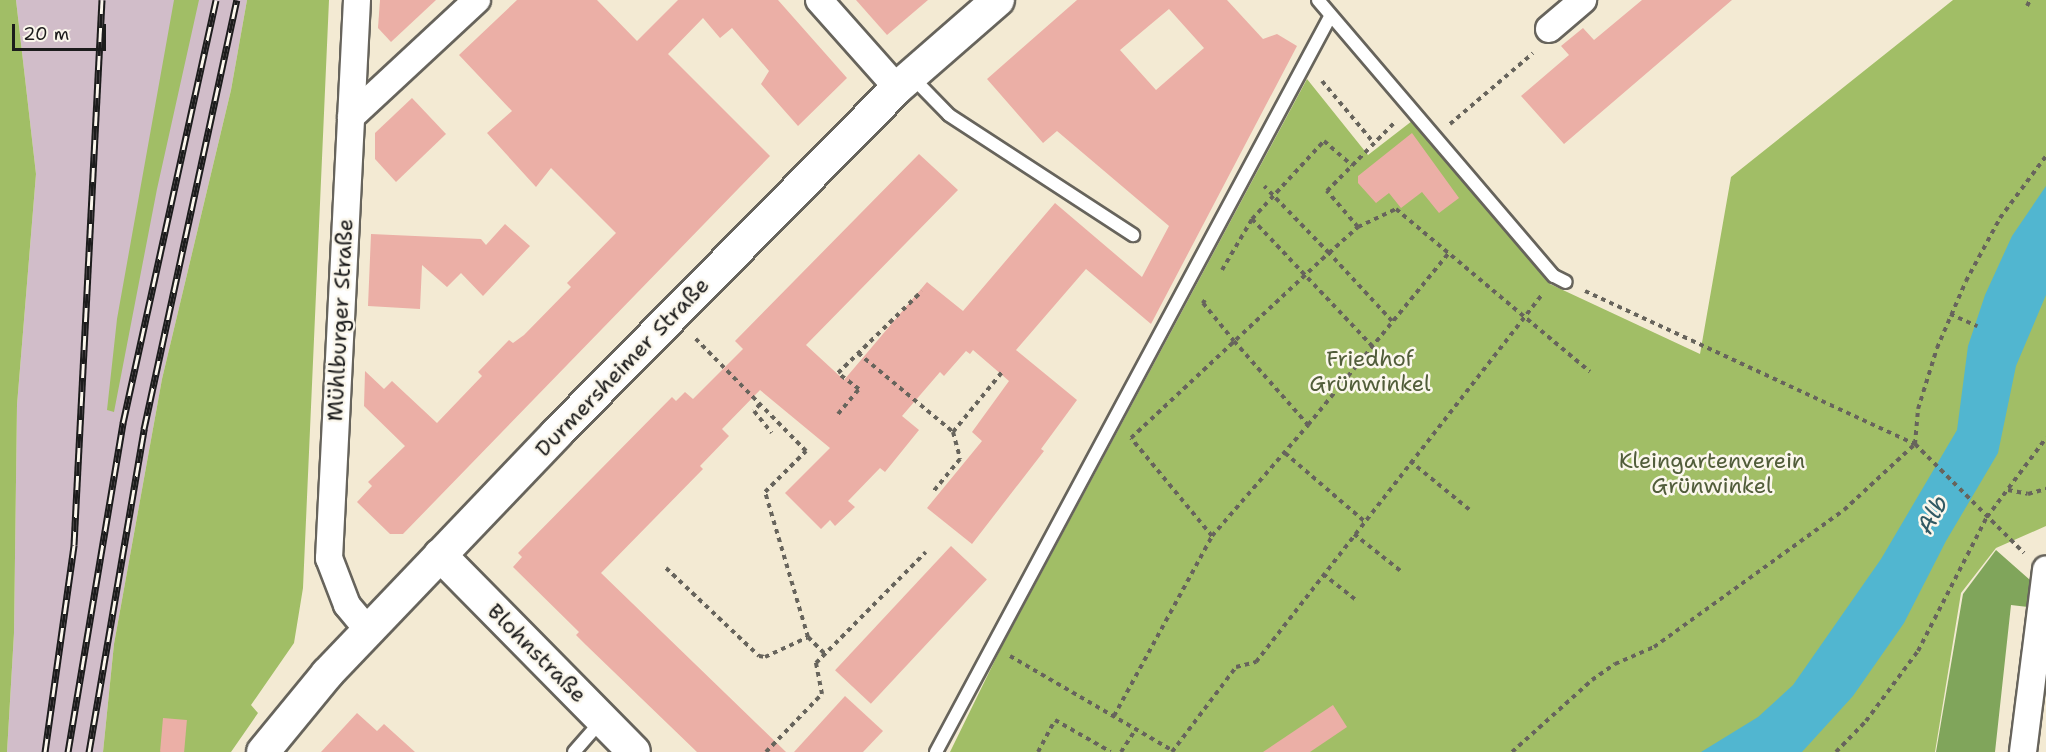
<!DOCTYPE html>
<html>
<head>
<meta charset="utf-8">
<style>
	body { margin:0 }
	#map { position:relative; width:2046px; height:752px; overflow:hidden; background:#f3ead3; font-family:"Shantell Sans",sans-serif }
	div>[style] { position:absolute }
	.industrial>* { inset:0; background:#d1bdc9 }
	.green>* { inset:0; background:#a1be66 }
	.forest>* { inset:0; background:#80a55b }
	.water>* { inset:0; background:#51b6d0 }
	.building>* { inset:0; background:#ebafa6; transform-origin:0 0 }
	.path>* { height:4px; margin-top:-2px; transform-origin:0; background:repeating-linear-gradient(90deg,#67645c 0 4.5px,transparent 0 9px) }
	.roads { filter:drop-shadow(2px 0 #67645c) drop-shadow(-2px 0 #67645c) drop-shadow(0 2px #67645c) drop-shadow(0 -2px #67645c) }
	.service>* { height:12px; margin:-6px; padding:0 6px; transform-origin:6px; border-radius:6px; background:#fff }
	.minor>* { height:26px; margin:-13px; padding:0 13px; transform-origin:13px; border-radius:13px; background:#fff }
	.tertiary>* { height:32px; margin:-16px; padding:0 16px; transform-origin:16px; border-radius:16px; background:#fff }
	.rail>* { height:7px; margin-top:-3.5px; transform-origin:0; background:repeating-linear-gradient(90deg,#fbf7ec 0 14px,#1c1c1c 0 28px); box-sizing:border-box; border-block:2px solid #1c1c1c }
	span { translate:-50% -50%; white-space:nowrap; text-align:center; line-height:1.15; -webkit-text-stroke:5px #fbf7ec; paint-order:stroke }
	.street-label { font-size:22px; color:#1c1c1c }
	.park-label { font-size:22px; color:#515d3a }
	.water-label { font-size:24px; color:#315a64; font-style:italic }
	.scale { position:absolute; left:12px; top:24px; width:94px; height:27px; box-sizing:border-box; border:3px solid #1c1c1c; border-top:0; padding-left:8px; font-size:18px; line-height:21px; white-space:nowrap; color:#1c1c1c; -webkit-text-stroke:4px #fbf7ec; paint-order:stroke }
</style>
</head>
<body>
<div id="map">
	<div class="industrial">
		<div style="clip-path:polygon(16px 0,247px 0,231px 90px,162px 379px,114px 644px,103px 752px,7px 752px,14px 633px,17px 405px,36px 174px)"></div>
	</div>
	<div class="green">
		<div style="clip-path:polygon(0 0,16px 0,36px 174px,17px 405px,14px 633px,7px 752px,0 752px)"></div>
		<div style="clip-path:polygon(174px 0,199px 0,157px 189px,114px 412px,107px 410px,117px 319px)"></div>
		<div style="clip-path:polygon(247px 0,329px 0,303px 588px,294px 643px,251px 705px,258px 713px,231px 752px,103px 752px,114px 644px,162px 379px,231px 90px)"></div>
		<div style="clip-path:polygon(1953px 0,2046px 0,2046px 526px,1996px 548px,1961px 593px,1935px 752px,950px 752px,1000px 650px,1307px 79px,1368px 155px,1412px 121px,1550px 284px,1700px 354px,1731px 177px)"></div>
	</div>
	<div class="forest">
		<div style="clip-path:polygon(1996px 550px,2030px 580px,2028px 607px,2011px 605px,1995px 752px,1936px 752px,1963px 594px)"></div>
	</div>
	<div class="water">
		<div style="clip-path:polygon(2046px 186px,2046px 295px,2016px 366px,1998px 453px,1946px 541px,1904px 623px,1853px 696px,1802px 752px,1701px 752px,1758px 717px,1793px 685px,1881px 559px,1957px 430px,1968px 346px,1985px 295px,2012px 236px)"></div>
	</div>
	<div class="building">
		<div style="clip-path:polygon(380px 0,436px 0,391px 42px,378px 28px)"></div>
		<div style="clip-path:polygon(517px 0,597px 0,637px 41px,678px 0,778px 0,847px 78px,798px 126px,761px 84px,769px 71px,732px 28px,720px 38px,703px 18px,668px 54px,770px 156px,403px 534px,390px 534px,357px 502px,372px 486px,368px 482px,405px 446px,364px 406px,365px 371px,384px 389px,392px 381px,437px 423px,482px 376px,478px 372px,509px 340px,513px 343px,524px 335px,571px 287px,567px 283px,616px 233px,551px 168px,536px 187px,487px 133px,512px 111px,459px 55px)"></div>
		<div style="clip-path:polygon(856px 0,928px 0,887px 35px)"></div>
		<div style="clip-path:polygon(evenodd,1077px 0,1227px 0,1263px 39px,1277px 34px,1297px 46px,1151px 324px,1086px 269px,1016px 350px,1077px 400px,1041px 449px,1044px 451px,972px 544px,927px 508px,982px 441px,972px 432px,1009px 381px,973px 350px,970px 354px,966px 351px,944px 376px,940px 372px,902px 416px,919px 430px,885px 472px,880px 468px,848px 501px,855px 507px,835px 526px,830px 520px,821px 529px,785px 493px,830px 448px,760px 390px,722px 429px,729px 436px,700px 466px,703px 469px,601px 573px,786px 752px,697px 752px,586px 645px,576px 635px,579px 632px,513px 567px,522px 557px,518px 553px,672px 397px,676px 401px,685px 392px,693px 399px,743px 349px,735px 341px,919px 154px,958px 190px,806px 345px,844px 380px,927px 282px,963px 311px,1055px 203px,1142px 277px,1169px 226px,1057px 131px,1043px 143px,987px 79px,1077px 0,1169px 9px,1204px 48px,1156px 90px,1120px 50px,1169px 9px)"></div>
		<div style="clip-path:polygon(1642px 0,1732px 0,1564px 144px,1521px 96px,1569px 55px,1561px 46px,1583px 28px,1594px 40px)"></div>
		<div style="clip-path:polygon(412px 98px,446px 134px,396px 182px,375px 159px,375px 133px)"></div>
		<div style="clip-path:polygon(1412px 133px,1459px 198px,1439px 213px,1422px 192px,1401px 208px,1389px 193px,1376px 203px,1358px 183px,1358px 176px)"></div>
		<div style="clip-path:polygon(505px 224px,530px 246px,483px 296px,461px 273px,447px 287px,422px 265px,420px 309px,368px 306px,371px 234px,481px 239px,486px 245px)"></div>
		<div style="left:951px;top:546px;width:49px;height:170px;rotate:43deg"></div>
		<div style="clip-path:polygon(845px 696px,883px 731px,863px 752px,794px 752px)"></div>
		<div style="clip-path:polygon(1333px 705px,1347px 727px,1310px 752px,1263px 752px)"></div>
		<div style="clip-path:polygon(357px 713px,377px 731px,384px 724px,415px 752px,321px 752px)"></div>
		<div style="left:163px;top:718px;width:24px;height:34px;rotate:5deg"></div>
	</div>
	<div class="path">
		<div style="left:2027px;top:6px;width:7px;rotate:-63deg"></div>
		<div style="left:1322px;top:81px;width:80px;rotate:50.1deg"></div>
		<div style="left:1450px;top:124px;width:109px;rotate:-40.5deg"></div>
		<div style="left:1252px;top:219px;width:106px;rotate:-47.3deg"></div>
		<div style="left:1324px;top:141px;width:37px;rotate:41deg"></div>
		<div style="left:1358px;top:227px;width:48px;rotate:-130.7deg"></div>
		<div style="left:1327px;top:191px;width:95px;rotate:-45.4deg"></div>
		<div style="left:1222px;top:270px;width:59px;rotate:-59.5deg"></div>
		<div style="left:1252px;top:219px;width:175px;rotate:46.6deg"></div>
		<div style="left:1585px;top:291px;width:364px;rotate:24.9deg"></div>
		<div style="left:1915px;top:444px;width:154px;rotate:45deg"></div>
		<div style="left:1205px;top:300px;width:4px;rotate:124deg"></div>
		<div style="left:1203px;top:303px;width:49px;rotate:50.8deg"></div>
		<div style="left:1234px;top:341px;width:112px;rotate:48.6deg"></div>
		<div style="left:1308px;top:425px;width:222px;rotate:-50.7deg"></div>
		<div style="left:1950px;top:314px;width:30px;rotate:24deg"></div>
		<div style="left:1392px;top:321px;width:93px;rotate:-132.8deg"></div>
		<div style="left:1329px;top:253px;width:39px;rotate:-42deg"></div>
		<div style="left:1358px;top:227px;width:42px;rotate:-25.3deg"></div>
		<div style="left:1396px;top:209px;width:253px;rotate:40deg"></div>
		<div style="left:858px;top:353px;width:124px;rotate:39.7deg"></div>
		<div style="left:953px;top:432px;width:28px;rotate:75deg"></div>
		<div style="left:960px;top:459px;width:44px;rotate:129.5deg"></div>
		<div style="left:760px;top:404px;width:9px;rotate:131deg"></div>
		<div style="left:754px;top:411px;width:28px;rotate:51deg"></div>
		<div style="left:838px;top:414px;width:33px;rotate:-50deg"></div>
		<div style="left:859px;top:389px;width:26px;rotate:-143deg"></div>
		<div style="left:838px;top:373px;width:117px;rotate:-44.3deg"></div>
		<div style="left:953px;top:432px;width:79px;rotate:-50.7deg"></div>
		<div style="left:1131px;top:438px;width:271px;rotate:-43.1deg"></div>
		<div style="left:1329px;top:253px;width:93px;rotate:-134.1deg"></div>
		<div style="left:1285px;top:453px;width:104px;rotate:40.7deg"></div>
		<div style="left:1410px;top:461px;width:79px;rotate:39.3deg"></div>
		<div style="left:2008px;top:490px;width:20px;rotate:11deg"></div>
		<div style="left:2028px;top:494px;width:19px;rotate:-16deg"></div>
		<div style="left:1354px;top:534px;width:61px;rotate:38.4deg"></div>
		<div style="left:1212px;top:536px;width:147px;rotate:-49.1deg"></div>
		<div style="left:666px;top:568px;width:128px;rotate:43.4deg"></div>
		<div style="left:759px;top:656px;width:6px;rotate:9deg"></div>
		<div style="left:765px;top:657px;width:47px;rotate:-24.9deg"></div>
		<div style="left:808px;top:637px;width:151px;rotate:-106.5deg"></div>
		<div style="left:765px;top:492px;width:58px;rotate:-45deg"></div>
		<div style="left:806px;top:451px;width:160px;rotate:-134.5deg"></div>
		<div style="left:1323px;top:574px;width:42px;rotate:38.2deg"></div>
		<div style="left:808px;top:637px;width:24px;rotate:45deg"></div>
		<div style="left:1010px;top:656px;width:189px;rotate:30.2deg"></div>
		<div style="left:1114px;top:716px;width:205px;rotate:-61.4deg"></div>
		<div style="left:1212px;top:536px;width:127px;rotate:-129.6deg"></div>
		<div style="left:766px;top:752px;width:81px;rotate:-46deg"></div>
		<div style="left:822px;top:694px;width:32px;rotate:-101deg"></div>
		<div style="left:816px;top:663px;width:156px;rotate:-45.3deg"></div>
		<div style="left:1038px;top:752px;width:36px;rotate:-62deg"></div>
		<div style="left:1055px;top:720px;width:64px;rotate:29.7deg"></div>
		<div style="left:1121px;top:752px;width:27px;rotate:-57deg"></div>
		<div style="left:1172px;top:752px;width:106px;rotate:-53deg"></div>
		<div style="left:1236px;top:667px;width:21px;rotate:-14deg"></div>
		<div style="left:1256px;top:662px;width:466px;rotate:-52.1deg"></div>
		<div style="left:1512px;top:752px;width:108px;rotate:-42deg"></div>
		<div style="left:1592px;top:680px;width:28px;rotate:-35deg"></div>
		<div style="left:1615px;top:664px;width:43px;rotate:-23.6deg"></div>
		<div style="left:1654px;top:647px;width:234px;rotate:-35.8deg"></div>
		<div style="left:1844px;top:510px;width:97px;rotate:-42.9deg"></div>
		<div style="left:1915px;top:444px;width:35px;rotate:-85deg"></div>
		<div style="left:1918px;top:409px;width:64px;rotate:-72.7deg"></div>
		<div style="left:1937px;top:348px;width:73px;rotate:-66.6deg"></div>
		<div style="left:1966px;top:281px;width:72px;rotate:-61.6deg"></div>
		<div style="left:2000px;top:218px;width:77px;rotate:-53.4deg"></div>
		<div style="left:1836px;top:752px;width:43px;rotate:-45.9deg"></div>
		<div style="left:1866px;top:721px;width:87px;rotate:-53.4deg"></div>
		<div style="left:1918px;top:651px;width:151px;rotate:-62.8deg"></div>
		<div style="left:1987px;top:517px;width:99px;rotate:-53.2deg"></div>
	</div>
	<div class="roads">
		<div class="service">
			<div style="left:1318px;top:0;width:363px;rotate:49.5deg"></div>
			<div style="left:1554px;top:276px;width:13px;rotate:27deg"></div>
			<div style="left:911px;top:76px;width:54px;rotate:45.7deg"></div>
			<div style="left:949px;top:115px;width:220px;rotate:33.1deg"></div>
			<div style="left:574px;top:752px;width:41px;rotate:-48.9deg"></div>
			<div style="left:936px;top:752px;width:834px;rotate:-61.81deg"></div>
		</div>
		<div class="minor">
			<div style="left:357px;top:0;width:559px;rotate:92.87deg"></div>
			<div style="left:329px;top:558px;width:50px;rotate:69deg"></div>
			<div style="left:347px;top:605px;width:33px;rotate:50deg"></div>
			<div style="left:819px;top:0;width:118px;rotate:48.4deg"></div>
			<div style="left:1549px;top:29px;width:45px;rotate:-40.5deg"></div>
			<div style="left:351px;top:117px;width:172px;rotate:-42.9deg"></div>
			<div style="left:2023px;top:752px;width:184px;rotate:-82.8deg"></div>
		</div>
		<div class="tertiary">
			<div style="left:440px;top:555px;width:276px;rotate:45.4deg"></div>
			<div style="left:263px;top:752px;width:101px;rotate:-50.6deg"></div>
			<div style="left:327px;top:674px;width:332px;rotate:-46.3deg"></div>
			<div style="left:556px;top:434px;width:486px;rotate:-45.4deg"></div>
			<div style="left:897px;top:88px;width:134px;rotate:-41.1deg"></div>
		</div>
	</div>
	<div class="rail">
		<div style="left:45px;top:752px;width:209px;rotate:-82deg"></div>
		<div style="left:74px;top:545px;width:546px;rotate:-87.06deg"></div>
		<div style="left:68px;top:752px;width:334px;rotate:-80.5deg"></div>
		<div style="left:123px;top:423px;width:433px;rotate:-77.6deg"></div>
		<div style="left:89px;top:752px;width:328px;rotate:-80.3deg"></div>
		<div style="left:144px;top:429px;width:439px;rotate:-77.8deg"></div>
	</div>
	<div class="street-label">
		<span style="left:340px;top:320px;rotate:-87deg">Mühlburger Straße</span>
		<span style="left:622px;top:367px;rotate:-46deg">Durmersheimer Straße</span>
		<span style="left:537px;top:653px;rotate:45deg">Blohnstraße</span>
	</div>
	<div class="park-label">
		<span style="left:1370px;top:371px">Friedhof<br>Grünwinkel</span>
		<span style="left:1712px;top:473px">Kleingartenverein<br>Grünwinkel</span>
	</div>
	<div class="water-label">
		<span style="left:1933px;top:515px;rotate:-62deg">Alb</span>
	</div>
	<div class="scale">20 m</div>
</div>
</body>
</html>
